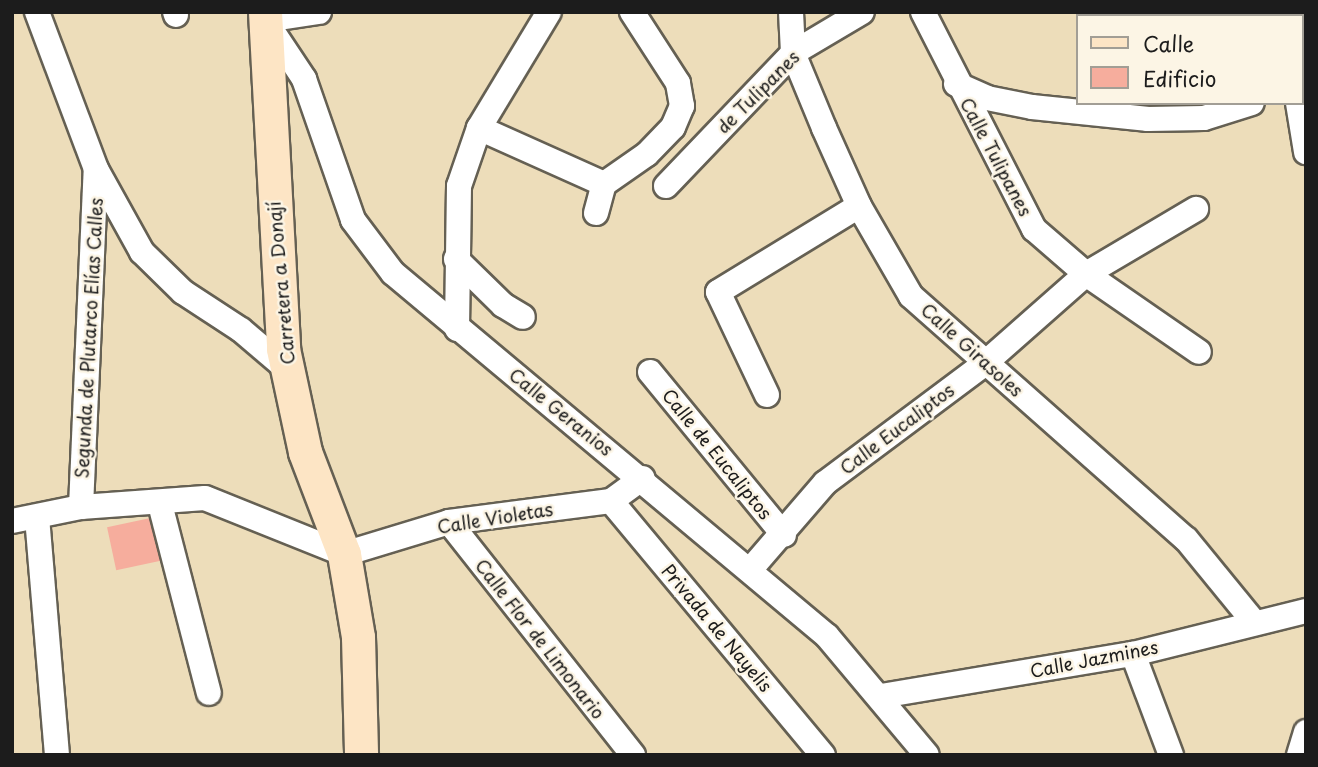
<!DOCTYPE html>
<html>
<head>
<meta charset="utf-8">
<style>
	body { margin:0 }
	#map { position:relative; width:1318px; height:767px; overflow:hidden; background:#edddba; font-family:"Playpen Sans",sans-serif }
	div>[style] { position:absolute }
	.building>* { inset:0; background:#f6ad9d; transform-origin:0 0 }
	.roads { filter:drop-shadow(2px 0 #656053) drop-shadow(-2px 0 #656053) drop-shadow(0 2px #656053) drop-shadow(0 -2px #656053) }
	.street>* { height:24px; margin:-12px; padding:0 12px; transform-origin:12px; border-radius:12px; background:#fff }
	.secondary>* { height:33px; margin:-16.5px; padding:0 16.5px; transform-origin:16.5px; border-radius:16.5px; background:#fde5c5 }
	span { translate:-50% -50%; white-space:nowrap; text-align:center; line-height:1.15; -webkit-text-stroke:5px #fcf5e5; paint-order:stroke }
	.street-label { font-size:18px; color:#1c1c1c }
	.frame { position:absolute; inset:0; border:14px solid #1c1c1c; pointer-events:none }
	.legend { position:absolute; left:1076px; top:14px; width:228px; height:91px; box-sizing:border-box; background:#fcf5e5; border:2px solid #a29e95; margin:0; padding:9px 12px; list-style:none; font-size:21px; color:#1c1c1c }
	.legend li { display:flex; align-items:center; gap:14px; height:35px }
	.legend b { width:35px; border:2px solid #a29e95 }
</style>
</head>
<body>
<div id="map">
	<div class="building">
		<div style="left:155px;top:517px;width:44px;height:49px;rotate:78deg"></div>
	</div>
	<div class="roads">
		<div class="street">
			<div style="left:37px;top:12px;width:168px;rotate:69.4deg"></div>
			<div style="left:96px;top:169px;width:95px;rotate:61deg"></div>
			<div style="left:142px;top:252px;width:57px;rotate:44.3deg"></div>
			<div style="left:183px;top:292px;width:69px;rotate:33.2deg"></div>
			<div style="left:241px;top:330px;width:62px;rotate:40.4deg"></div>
			<div style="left:175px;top:12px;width:3px;rotate:72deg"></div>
			<div style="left:319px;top:12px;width:55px;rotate:171.6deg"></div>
			<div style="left:265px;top:20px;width:71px;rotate:56.5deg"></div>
			<div style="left:304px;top:79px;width:149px;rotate:70.8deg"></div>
			<div style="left:353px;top:220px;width:66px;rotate:53deg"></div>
			<div style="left:393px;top:273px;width:566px;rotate:39.91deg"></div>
			<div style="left:827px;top:636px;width:155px;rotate:50deg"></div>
			<div style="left:791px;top:12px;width:41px;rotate:87.2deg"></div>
			<div style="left:793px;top:53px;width:81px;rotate:67.5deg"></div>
			<div style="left:824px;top:128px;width:85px;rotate:65.8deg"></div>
			<div style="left:859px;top:206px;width:104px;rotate:60deg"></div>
			<div style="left:911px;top:296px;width:367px;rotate:41.5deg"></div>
			<div style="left:1186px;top:539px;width:107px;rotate:50.7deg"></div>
			<div style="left:923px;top:12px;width:244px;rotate:62.9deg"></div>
			<div style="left:1034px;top:229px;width:69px;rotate:40.9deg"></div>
			<div style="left:1086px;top:274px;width:137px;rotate:34.6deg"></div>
			<div style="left:1279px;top:12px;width:4px;rotate:90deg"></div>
			<div style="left:956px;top:84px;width:34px;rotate:24deg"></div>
			<div style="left:987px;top:98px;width:46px;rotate:11.3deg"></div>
			<div style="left:1032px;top:107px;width:117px;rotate:5.9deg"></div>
			<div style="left:1148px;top:119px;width:56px;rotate:-1deg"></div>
			<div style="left:1204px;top:118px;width:50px;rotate:-17.4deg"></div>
			<div style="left:1298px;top:103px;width:50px;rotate:80.7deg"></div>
			<div style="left:479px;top:128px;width:137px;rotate:24.1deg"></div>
			<div style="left:666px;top:186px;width:184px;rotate:-46.3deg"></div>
			<div style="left:793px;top:53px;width:80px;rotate:-30.7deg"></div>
			<div style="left:596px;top:213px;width:30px;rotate:-75deg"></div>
			<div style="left:604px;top:184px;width:52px;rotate:-34.9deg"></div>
			<div style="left:647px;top:154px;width:37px;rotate:-46deg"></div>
			<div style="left:673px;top:127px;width:23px;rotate:-67deg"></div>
			<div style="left:682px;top:106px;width:23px;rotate:-100deg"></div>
			<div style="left:678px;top:83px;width:85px;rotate:-122.9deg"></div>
			<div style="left:456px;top:259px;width:66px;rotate:44.4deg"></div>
			<div style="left:503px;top:305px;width:23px;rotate:31deg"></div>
			<div style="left:457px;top:329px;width:143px;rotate:-89.2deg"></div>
			<div style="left:459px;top:186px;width:61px;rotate:-71deg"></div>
			<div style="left:479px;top:128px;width:135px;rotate:-58.9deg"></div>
			<div style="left:650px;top:372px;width:211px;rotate:50.6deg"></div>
			<div style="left:767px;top:395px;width:114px;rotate:-115.4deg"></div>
			<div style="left:718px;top:292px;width:165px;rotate:-31.4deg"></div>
			<div style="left:611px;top:501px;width:331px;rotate:50.2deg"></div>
			<div style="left:160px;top:504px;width:195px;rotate:75.5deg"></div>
			<div style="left:81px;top:507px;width:338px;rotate:-87.5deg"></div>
			<div style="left:37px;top:517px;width:239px;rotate:85.2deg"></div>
			<div style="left:12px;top:521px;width:70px;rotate:-11.5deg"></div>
			<div style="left:81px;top:507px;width:124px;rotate:-4.2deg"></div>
			<div style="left:205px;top:498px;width:150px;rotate:21.9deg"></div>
			<div style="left:344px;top:554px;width:110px;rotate:-16.9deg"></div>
			<div style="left:449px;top:522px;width:163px;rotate:-7.4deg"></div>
			<div style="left:611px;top:501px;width:39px;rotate:-36deg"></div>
			<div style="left:449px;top:522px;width:297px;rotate:51.7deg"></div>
			<div style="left:750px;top:570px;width:115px;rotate:-49.2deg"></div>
			<div style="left:825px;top:483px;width:199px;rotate:-36.8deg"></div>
			<div style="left:984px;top:364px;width:136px;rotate:-41.4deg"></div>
			<div style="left:1086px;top:274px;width:128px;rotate:-30.6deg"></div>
			<div style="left:1133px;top:654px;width:108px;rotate:69.4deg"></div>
			<div style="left:881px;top:696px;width:255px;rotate:-9.5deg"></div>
			<div style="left:1133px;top:654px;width:178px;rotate:-14deg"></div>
			<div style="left:1299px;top:755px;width:24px;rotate:-73deg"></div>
		</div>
		<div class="secondary">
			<div style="left:265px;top:12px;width:337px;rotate:86.9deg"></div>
			<div style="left:283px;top:349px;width:105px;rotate:77.9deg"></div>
			<div style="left:305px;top:452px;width:109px;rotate:69.1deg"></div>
			<div style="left:344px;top:554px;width:84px;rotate:80.4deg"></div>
			<div style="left:358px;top:637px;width:118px;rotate:88.5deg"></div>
		</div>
	</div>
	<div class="street-label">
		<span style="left:758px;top:92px;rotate:-45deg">de Tulipanes</span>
		<span style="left:996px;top:157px;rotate:62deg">Calle Tulipanes</span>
		<span style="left:281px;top:283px;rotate:-95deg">Carretera a Donají</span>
		<span style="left:89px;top:338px;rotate:-87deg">Segunda de Plutarco Elías Calles</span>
		<span style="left:972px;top:350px;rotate:42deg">Calle Girasoles</span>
		<span style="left:561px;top:412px;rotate:39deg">Calle Geranios</span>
		<span style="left:897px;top:429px;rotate:-37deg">Calle Eucaliptos</span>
		<span style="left:717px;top:454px;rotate:51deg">Calle de Eucaliptos</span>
		<span style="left:495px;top:518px;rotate:-9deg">Calle Violetas</span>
		<span style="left:717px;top:628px;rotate:50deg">Privada de Nayelis</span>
		<span style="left:540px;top:639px;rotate:52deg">Calle Flor de Limonario</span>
		<span style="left:1094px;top:659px;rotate:-11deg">Calle Jazmines</span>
	</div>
	<div class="frame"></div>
	<ul class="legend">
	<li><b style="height:9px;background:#fde5c5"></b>Calle</li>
	<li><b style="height:19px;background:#f6ad9d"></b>Edificio</li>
	</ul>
</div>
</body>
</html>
